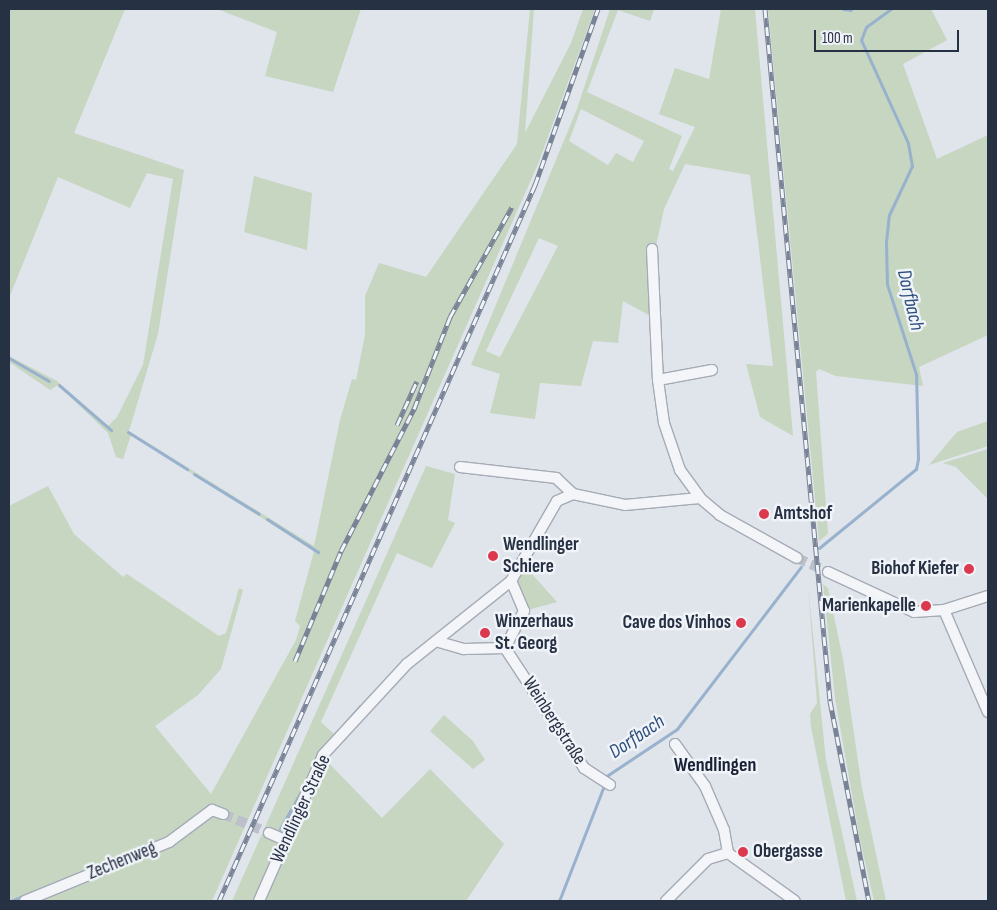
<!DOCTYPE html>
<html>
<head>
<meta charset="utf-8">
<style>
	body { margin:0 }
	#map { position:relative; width:997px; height:910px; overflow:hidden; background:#e0e4eb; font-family:"Sofia Sans Condensed",sans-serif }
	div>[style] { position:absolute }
	.green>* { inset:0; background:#c6d6c1 }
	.stream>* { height:3px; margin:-1.5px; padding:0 1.5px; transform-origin:1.5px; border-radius:1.5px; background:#98b2ce }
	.street-tunnel>* { height:10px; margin-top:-5px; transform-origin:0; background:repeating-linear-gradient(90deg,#bbc0ca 0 10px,transparent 0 15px) }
	.roads { filter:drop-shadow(1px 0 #a5abb6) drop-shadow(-1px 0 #a5abb6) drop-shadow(0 1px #a5abb6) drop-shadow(0 -1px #a5abb6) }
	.street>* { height:10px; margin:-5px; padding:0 5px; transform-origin:5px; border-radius:5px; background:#f4f5f8 }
	.rail>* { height:5px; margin-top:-2.5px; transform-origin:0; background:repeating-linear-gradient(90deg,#f0f3f8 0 9px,#788396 0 18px); box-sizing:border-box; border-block:1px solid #788396 }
	.dots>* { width:14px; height:14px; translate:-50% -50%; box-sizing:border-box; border:2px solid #f0f3f8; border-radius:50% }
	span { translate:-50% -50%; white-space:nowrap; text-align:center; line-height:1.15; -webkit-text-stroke:5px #f0f3f8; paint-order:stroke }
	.poi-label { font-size:19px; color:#273144; font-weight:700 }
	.left { translate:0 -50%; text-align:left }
	.right { translate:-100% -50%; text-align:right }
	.street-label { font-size:19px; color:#273144 }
	.water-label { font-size:20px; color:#2d4f7d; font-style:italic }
	.neighbourhood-label { font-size:20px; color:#192235; font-weight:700 }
	.frame { position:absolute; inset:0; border:10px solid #273144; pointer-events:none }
	.scale { position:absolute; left:814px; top:30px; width:145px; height:22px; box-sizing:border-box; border:2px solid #273144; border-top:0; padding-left:6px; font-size:15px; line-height:18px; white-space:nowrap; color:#273144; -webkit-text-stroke:4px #f0f3f8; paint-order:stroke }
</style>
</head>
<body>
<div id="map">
	<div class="green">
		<div style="clip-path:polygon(9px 9px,125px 9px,74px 133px,184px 170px,158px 334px,129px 431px,314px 546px,340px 420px,352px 379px,356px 380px,365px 335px,365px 296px,379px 263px,426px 277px,517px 144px,530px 9px,534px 9px,525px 133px,571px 43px,583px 9px,595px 9px,538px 164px,212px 901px,9px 901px,9px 506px,48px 486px,74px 534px,123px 577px,127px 574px,219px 636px,226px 633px,239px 588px,243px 590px,221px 669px,198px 695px,155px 726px,211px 794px,296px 640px,300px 626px,295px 621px,314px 551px,131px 435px,123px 459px,116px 457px,108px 433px,58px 385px,50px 390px,9px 362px,9px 356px,57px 381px,107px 427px,117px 417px,143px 365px,173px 179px,147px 173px,130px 208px,58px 177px,9px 298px)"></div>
		<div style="clip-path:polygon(217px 9px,361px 9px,333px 92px,265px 76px,277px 32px)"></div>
		<div style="clip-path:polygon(evenodd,610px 9px,654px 9px,650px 21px,618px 10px,587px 92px,682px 136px,669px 169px,673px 171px,695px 127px,659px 114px,675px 68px,709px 79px,721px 9px,755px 9px,793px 436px,760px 417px,746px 364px,773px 366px,750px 175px,685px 164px,664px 209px,656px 246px,651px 246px,652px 317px,623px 301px,618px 343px,593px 341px,581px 386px,540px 383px,535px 419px,490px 413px,500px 374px,471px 365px,577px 109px,610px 9px,581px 109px,644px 141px,633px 162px,616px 153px,608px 165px,569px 141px,581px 109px,610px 9px,539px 238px,558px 246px,500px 357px,486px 351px,539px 238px)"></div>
		<div style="clip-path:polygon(768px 9px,931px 9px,947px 40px,903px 64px,937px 159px,988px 135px,988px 335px,919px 367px,923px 386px,836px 376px,819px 369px,816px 372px,828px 534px,819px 541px)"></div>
		<div style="clip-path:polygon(254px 176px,312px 193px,307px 250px,244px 232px)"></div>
		<div style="clip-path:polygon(988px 421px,988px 446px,929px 465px,957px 432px)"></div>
		<div style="clip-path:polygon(988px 449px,988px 499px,956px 467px,943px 463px)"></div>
		<div style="clip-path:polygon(426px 466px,455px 474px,448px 520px,455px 523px,432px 568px,397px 553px,321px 722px,335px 735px,320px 754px,382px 818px,430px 769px,504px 844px,466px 901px,232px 901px)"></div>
		<div style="clip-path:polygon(522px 563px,557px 602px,524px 611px,511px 581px)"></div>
		<div style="clip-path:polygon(823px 584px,828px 588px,843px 659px,862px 788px,886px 901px,874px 901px,860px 840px,835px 698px)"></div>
		<div style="clip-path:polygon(808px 586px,826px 760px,857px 901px,846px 901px,811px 727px,810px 714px,817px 703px)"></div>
		<div style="clip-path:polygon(444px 715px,473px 741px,485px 760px,473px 769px,430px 731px)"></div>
	</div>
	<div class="stream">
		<div style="left:843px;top:9px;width:8px;rotate:7deg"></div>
		<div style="left:9px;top:358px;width:46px;rotate:29.9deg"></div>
		<div style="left:59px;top:385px;width:69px;rotate:40.9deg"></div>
		<div style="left:128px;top:432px;width:70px;rotate:32.1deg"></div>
		<div style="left:194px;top:474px;width:76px;rotate:31.6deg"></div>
		<div style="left:267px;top:519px;width:61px;rotate:32.9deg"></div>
		<div style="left:819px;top:548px;width:125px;rotate:-39.2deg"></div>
		<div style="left:916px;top:469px;width:10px;rotate:-79deg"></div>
		<div style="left:918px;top:459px;width:85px;rotate:-91.3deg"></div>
		<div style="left:916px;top:374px;width:95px;rotate:-107.9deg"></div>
		<div style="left:887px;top:284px;width:42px;rotate:-91.4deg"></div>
		<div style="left:886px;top:242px;width:27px;rotate:-84deg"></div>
		<div style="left:889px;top:215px;width:54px;rotate:-64.9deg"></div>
		<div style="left:912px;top:166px;width:23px;rotate:-100deg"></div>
		<div style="left:908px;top:143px;width:113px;rotate:-114.5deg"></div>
		<div style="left:861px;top:40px;width:14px;rotate:-69deg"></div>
		<div style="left:866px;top:27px;width:31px;rotate:-36deg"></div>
		<div style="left:325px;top:746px;width:53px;rotate:-48.8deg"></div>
		<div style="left:280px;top:829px;width:49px;rotate:-60.8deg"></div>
		<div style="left:11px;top:901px;width:159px;rotate:-22.2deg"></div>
		<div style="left:559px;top:901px;width:135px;rotate:-68.7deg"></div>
		<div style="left:608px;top:775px;width:83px;rotate:-33.7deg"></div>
		<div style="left:677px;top:729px;width:204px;rotate:-52.6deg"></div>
	</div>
	<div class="street-tunnel">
		<div style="left:797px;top:558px;width:34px;rotate:24deg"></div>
		<div style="left:223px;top:814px;width:50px;rotate:22.4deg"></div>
	</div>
	<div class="roads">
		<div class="street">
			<div style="left:652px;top:249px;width:131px;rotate:87.4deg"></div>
			<div style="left:658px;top:380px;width:43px;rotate:82.1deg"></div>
			<div style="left:664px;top:423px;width:50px;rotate:71.2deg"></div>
			<div style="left:680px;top:470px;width:34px;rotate:54deg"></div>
			<div style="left:700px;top:498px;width:26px;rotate:40deg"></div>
			<div style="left:720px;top:515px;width:88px;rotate:29.2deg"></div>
			<div style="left:658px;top:380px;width:55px;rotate:-10.5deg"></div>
			<div style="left:460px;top:467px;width:97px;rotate:6.5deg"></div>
			<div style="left:556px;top:478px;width:23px;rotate:43deg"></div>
			<div style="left:828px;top:572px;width:95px;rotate:24.9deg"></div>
			<div style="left:914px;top:612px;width:30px;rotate:-4deg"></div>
			<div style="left:944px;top:610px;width:46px;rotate:-17.7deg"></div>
			<div style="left:944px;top:610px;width:111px;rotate:66.7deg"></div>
			<div style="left:439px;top:642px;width:26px;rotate:16deg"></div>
			<div style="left:464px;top:649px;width:41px;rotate:-1.4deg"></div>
			<div style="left:505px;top:648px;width:42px;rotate:-62.8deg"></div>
			<div style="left:524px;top:611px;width:33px;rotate:-113deg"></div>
			<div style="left:505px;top:648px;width:144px;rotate:56.6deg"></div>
			<div style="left:584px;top:768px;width:31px;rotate:33deg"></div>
			<div style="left:675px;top:744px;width:52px;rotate:54.5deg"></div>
			<div style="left:705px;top:786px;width:48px;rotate:66.6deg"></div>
			<div style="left:724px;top:830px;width:23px;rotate:80deg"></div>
			<div style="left:269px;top:833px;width:17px;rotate:24deg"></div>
			<div style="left:728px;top:853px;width:82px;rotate:35.6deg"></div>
			<div style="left:25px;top:901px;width:156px;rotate:-22.3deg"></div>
			<div style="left:169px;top:842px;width:54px;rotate:-36.7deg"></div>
			<div style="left:212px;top:810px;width:12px;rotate:20deg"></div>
			<div style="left:259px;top:901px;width:159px;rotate:-66.3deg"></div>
			<div style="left:323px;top:755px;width:124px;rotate:-47.3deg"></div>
			<div style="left:407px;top:664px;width:133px;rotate:-38.6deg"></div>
			<div style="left:511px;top:581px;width:92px;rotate:-60.1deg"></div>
			<div style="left:557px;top:501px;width:17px;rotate:-24deg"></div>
			<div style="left:573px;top:494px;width:53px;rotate:11.9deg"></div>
			<div style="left:625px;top:505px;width:75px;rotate:-5.3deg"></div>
			<div style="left:666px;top:901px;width:59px;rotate:-45deg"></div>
			<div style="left:708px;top:859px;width:21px;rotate:-17deg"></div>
		</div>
	</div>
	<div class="rail">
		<div style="left:765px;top:9px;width:695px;rotate:84.63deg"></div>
		<div style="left:830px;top:701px;width:204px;rotate:79deg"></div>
		<div style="left:397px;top:425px;width:48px;rotate:-65.6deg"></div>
		<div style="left:295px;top:661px;width:119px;rotate:-67.3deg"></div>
		<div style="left:341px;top:551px;width:160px;rotate:-62.8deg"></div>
		<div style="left:414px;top:409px;width:99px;rotate:-68.6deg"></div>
		<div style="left:450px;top:317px;width:126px;rotate:-60.6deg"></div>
		<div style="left:219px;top:901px;width:783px;rotate:-66.19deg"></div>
		<div style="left:535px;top:185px;width:187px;rotate:-70.3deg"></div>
	</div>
	<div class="dots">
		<div style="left:764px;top:514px;background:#dc394f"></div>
		<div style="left:493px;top:556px;background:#dc394f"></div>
		<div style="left:969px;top:569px;background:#dc394f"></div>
		<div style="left:926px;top:606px;background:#dc394f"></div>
		<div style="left:741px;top:623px;background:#dc394f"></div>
		<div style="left:485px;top:633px;background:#dc394f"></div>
		<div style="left:743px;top:852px;background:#dc394f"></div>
	</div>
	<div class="poi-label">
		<span class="left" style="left:774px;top:514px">Amtshof</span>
		<span class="left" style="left:503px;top:556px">Wendlinger<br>Schiere</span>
		<span class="right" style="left:959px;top:569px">Biohof Kiefer</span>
		<span class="right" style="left:916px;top:606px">Marienkapelle</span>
		<span class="left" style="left:495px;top:633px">Winzerhaus<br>St. Georg</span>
		<span class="right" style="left:731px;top:623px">Cave dos Vinhos</span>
		<span class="left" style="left:753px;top:852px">Obergasse</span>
	</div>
	<div class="street-label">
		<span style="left:554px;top:721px;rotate:57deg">Weinbergstraße</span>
		<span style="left:301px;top:809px;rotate:-65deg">Wendlinger Straße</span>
		<span style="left:122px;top:861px;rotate:-22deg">Zechenweg</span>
	</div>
	<div class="water-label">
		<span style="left:910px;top:300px;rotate:77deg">Dorfbach</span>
		<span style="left:637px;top:737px;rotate:-34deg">Dorfbach</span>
	</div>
	<div class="neighbourhood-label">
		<span style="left:715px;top:765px">Wendlingen</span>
	</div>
	<div class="frame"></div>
	<div class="scale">100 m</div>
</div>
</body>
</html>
